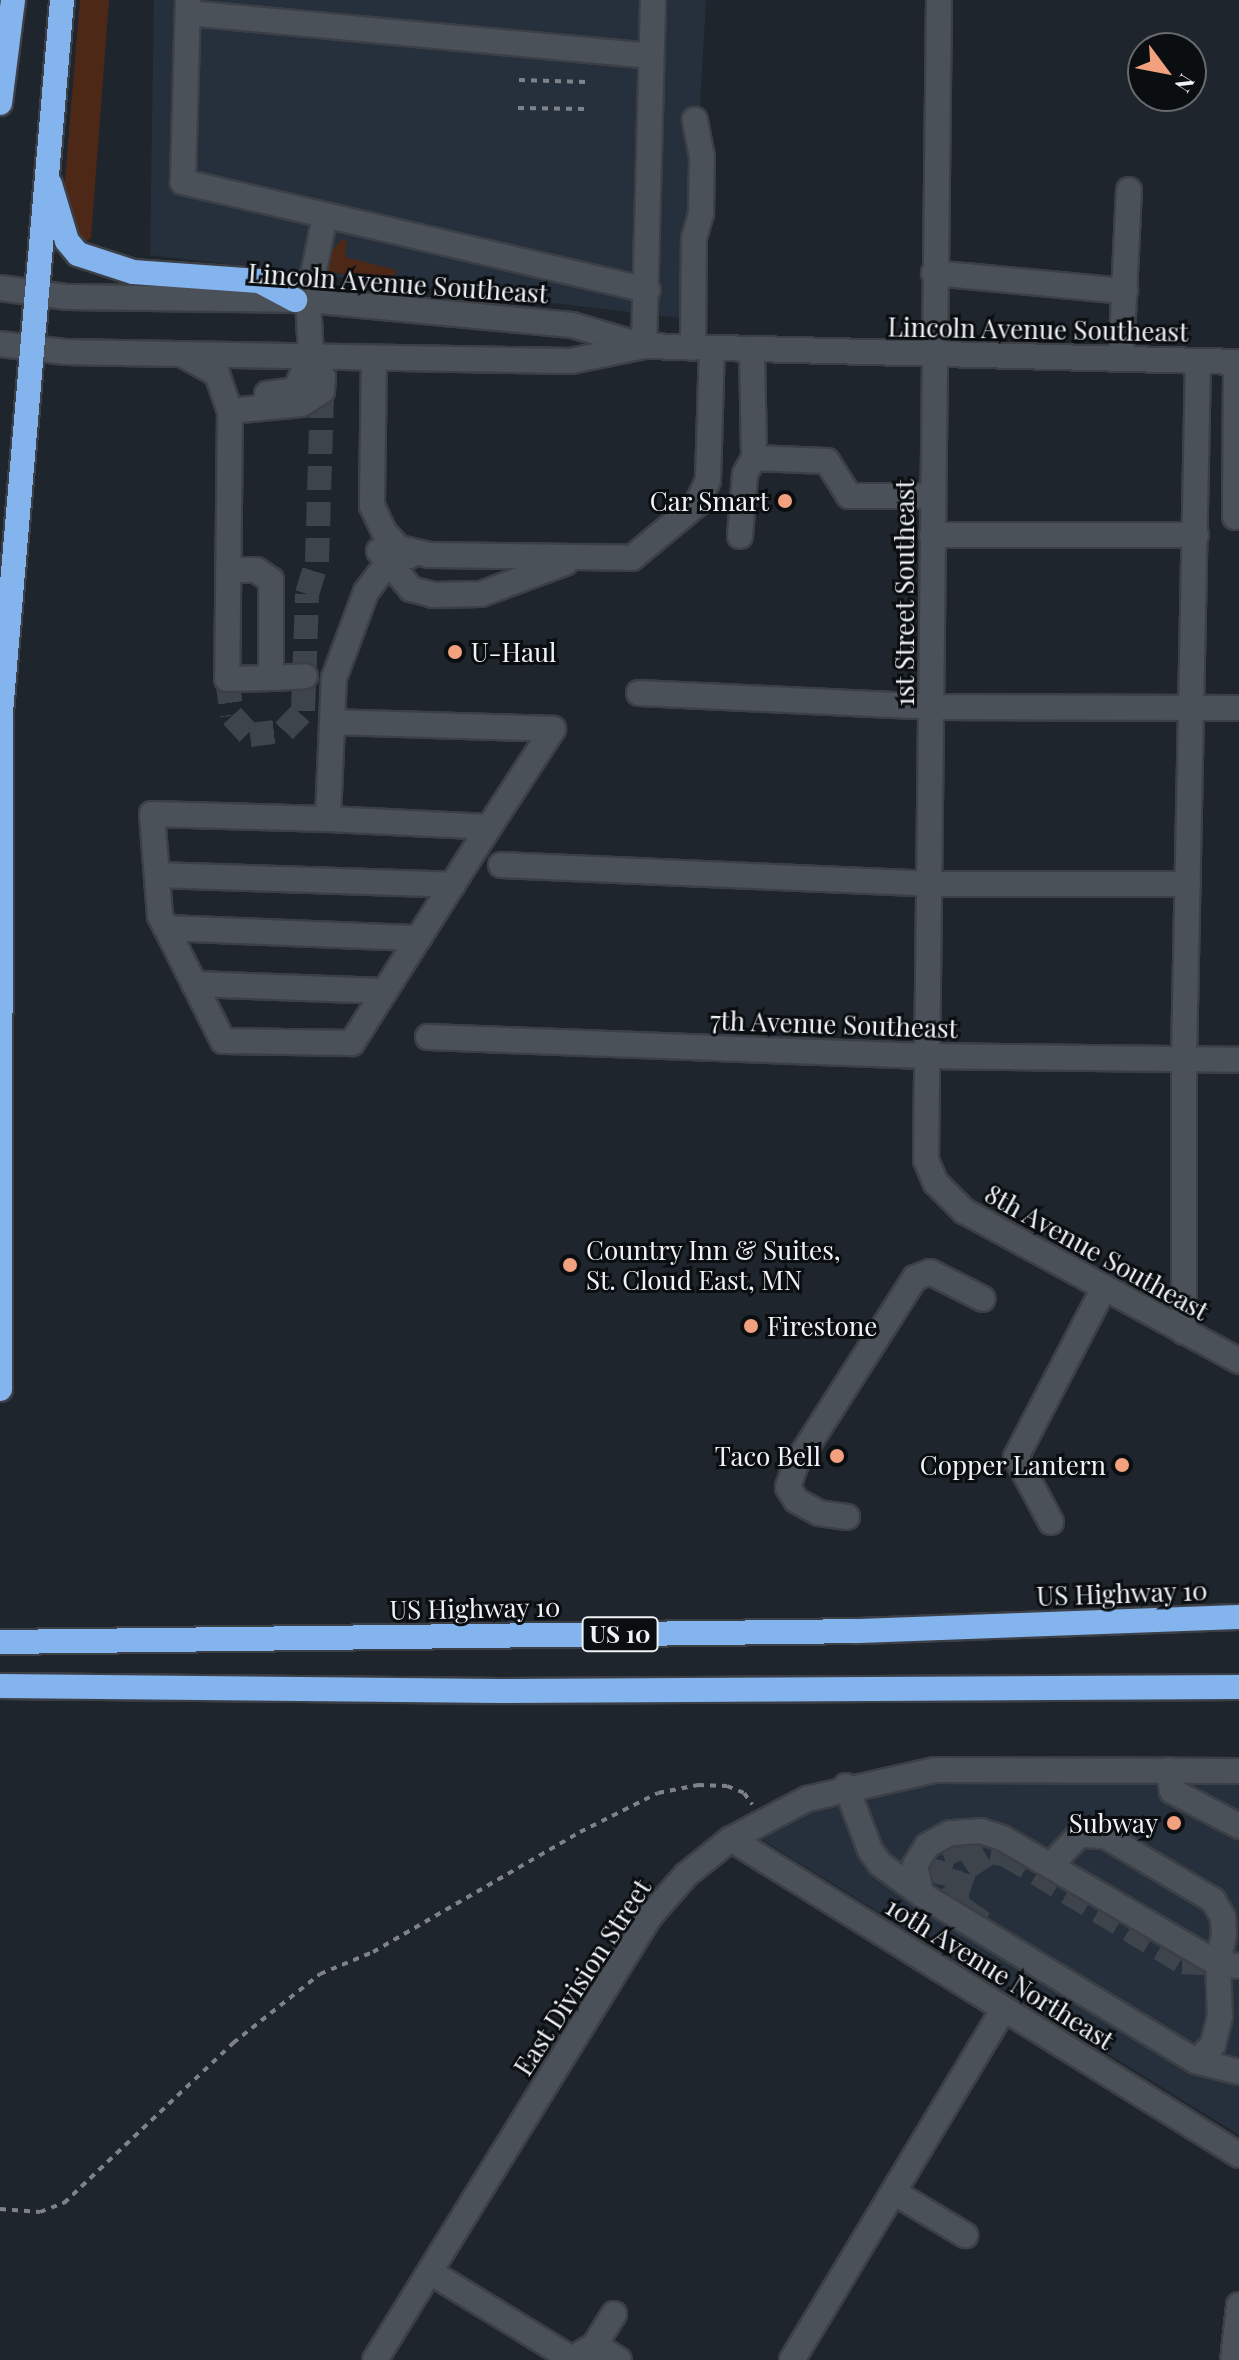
<!DOCTYPE html>
<html>
<head>
<meta charset="utf-8">
<style>
  body { margin:0 }
  #map { position:relative; width:1239px; height:2360px; overflow:hidden; background:#1f252c; font-family:"Playfair Display",serif }
  div>[style] { position:absolute }
  .built>* { inset:0; background:#26303c }
  .green>* { inset:0; background:#4e2817 }
  .minor-tunnel>* { height:24px; margin-top:-12px; transform-origin:0; background:repeating-linear-gradient(90deg,#3e444b 0 24px,transparent 0 36px) }
  .path>* { height:4px; margin-top:-2px; transform-origin:0; background:repeating-linear-gradient(90deg,#7e8389 0 6px,transparent 0 12px) }
  .roads { filter:drop-shadow(2px 0 #3c4046) drop-shadow(-2px 0 #3c4046) drop-shadow(0 2px #3c4046) drop-shadow(0 -2px #3c4046) }
  .minor>* { height:24px; margin:-12px; padding:0 12px; transform-origin:12px; border-radius:12px; background:#4b5159 }
  .highway>* { height:24px; margin:-12px; padding:0 12px; transform-origin:12px; border-radius:12px; background:#84b4ee }
  .dots>* { width:22px; height:22px; translate:-50% -50%; box-sizing:border-box; border:4px solid #0b0e11; border-radius:50% }
  span { translate:-50% -50%; white-space:nowrap; text-align:center; line-height:1.15; -webkit-text-stroke:6px #0b0e11; paint-order:stroke }
  .shield-label span { padding:2px 6px; background:#0b0e11; border:2px solid; border-radius:6px; -webkit-text-stroke-width:0 }
  .shield-label { font-size:24px; color:#eff3f8; font-weight:700 }
  .street-label { font-size:26px; color:#eff3f8 }
  .poi-label { font-size:26px; color:#eff3f8 }
  .right { translate:-100% -50%; text-align:right }
  .left { translate:0 -50%; text-align:left }
  .north { position:absolute; left:1127px; top:32px; width:80px; height:80px; box-sizing:border-box; background:#0b0e11; border:2px solid #666a6d; border-radius:50%; rotate:122deg; font-size:22px; font-weight:700; line-height:32px; text-align:center; color:#eff3f8 }
  .north::after { content:''; display:block; margin:auto; width:28px; height:36px; background:#f2a17e; clip-path:polygon(50% 0,100% 100%,50% 72%,0 100%) }
</style>
</head>
<body>
<div id="map">
  <div class="built">
    <div style="clip-path:polygon(154px 0,706px 0,688px 319px,150px 255px)"></div>
    <div style="clip-path:polygon(924px 1780px,1239px 1783px,1239px 2135px,759px 1838px,796px 1816px,879px 1788px)"></div>
  </div>
  <div class="green">
    <div style="clip-path:polygon(80px 0,109px 0,91px 238px,85px 242px,69px 217px,64px 192px)"></div>
    <div style="clip-path:polygon(342px 239px,347px 241px,345px 257px,396px 270px,393px 280px,327px 272px,332px 250px)"></div>
  </div>
  <div class="minor-tunnel">
    <div style="left:227px;top:679px;width:37px;rotate:82deg"></div>
    <div style="left:232px;top:716px;width:26px;rotate:47deg"></div>
    <div style="left:250px;top:735px;width:34px;rotate:-7deg"></div>
    <div style="left:284px;top:731px;width:28px;rotate:-46deg"></div>
    <div style="left:303px;top:711px;width:117px;rotate:-88deg"></div>
    <div style="left:307px;top:594px;width:34px;rotate:-73deg"></div>
    <div style="left:317px;top:562px;width:171px;rotate:-88.3deg"></div>
    <div style="left:959px;top:1906px;width:31px;rotate:-135deg"></div>
    <div style="left:937px;top:1884px;width:30px;rotate:-78deg"></div>
    <div style="left:943px;top:1855px;width:17px;rotate:-21deg"></div>
    <div style="left:959px;top:1849px;width:32px;rotate:5deg"></div>
    <div style="left:983px;top:1923px;width:29px;rotate:-145deg"></div>
    <div style="left:959px;top:1906px;width:11px;rotate:-105deg"></div>
    <div style="left:956px;top:1895px;width:29px;rotate:-70deg"></div>
    <div style="left:966px;top:1868px;width:30px;rotate:-33deg"></div>
    <div style="left:991px;top:1852px;width:15px;rotate:11deg"></div>
    <div style="left:1006px;top:1855px;width:206px;rotate:31.3deg"></div>
    <div style="left:1182px;top:1962px;width:36px;rotate:3deg"></div>
  </div>
  <div class="path">
    <div style="left:519px;top:80px;width:67px;rotate:1.7deg"></div>
    <div style="left:518px;top:108px;width:68px;rotate:0.8deg"></div>
    <div style="left:0;top:2209px;width:40px;rotate:4.3deg"></div>
    <div style="left:40px;top:2212px;width:26px;rotate:-21deg"></div>
    <div style="left:64px;top:2203px;width:233px;rotate:-43.4deg"></div>
    <div style="left:233px;top:2043px;width:111px;rotate:-38.4deg"></div>
    <div style="left:320px;top:1974px;width:57px;rotate:-22.5deg"></div>
    <div style="left:373px;top:1952px;width:239px;rotate:-30.1deg"></div>
    <div style="left:580px;top:1832px;width:87px;rotate:-26.6deg"></div>
    <div style="left:658px;top:1793px;width:41px;rotate:-11.3deg"></div>
    <div style="left:698px;top:1785px;width:29px;rotate:2deg"></div>
    <div style="left:727px;top:1786px;width:18px;rotate:22deg"></div>
    <div style="left:744px;top:1793px;width:14px;rotate:54deg"></div>
  </div>
  <div class="roads">
    <div class="minor">
      <div style="left:188px;top:0;width:182px;rotate:91.6deg"></div>
      <div style="left:183px;top:182px;width:477px;rotate:13.1deg"></div>
      <div style="left:939px;top:0;width:1160px;rotate:90.64deg"></div>
      <div style="left:926px;top:1160px;width:25px;rotate:67deg"></div>
      <div style="left:936px;top:1183px;width:40px;rotate:45deg"></div>
      <div style="left:964px;top:1211px;width:313px;rotate:28.6deg"></div>
      <div style="left:188px;top:13px;width:462px;rotate:5.3deg"></div>
      <div style="left:934px;top:273px;width:192px;rotate:5.4deg"></div>
      <div style="left:0;top:288px;width:68px;rotate:7.7deg"></div>
      <div style="left:67px;top:297px;width:241px;rotate:0.7deg"></div>
      <div style="left:308px;top:300px;width:265px;rotate:5.4deg"></div>
      <div style="left:572px;top:325px;width:75px;rotate:16.3deg"></div>
      <div style="left:644px;top:346px;width:595px;rotate:1.54deg"></div>
      <div style="left:0;top:344px;width:65px;rotate:7deg"></div>
      <div style="left:65px;top:352px;width:506px;rotate:1.02deg"></div>
      <div style="left:571px;top:361px;width:70px;rotate:-11.5deg"></div>
      <div style="left:644px;top:346px;width:346px;rotate:-88.5deg"></div>
      <div style="left:693px;top:348px;width:110px;rotate:-89.5deg"></div>
      <div style="left:694px;top:238px;width:26px;rotate:-74deg"></div>
      <div style="left:701px;top:213px;width:56px;rotate:-89deg"></div>
      <div style="left:702px;top:157px;width:38px;rotate:-101deg"></div>
      <div style="left:752px;top:350px;width:108px;rotate:88.9deg"></div>
      <div style="left:754px;top:458px;width:73px;rotate:2.4deg"></div>
      <div style="left:827px;top:461px;width:41px;rotate:57.8deg"></div>
      <div style="left:849px;top:496px;width:83px"></div>
      <div style="left:185px;top:356px;width:37px;rotate:29deg"></div>
      <div style="left:217px;top:374px;width:39px;rotate:71deg"></div>
      <div style="left:230px;top:411px;width:268px;rotate:90.6deg"></div>
      <div style="left:227px;top:679px;width:44px;rotate:-1.3deg"></div>
      <div style="left:271px;top:678px;width:98px;rotate:-90deg"></div>
      <div style="left:271px;top:580px;width:18px;rotate:-146deg"></div>
      <div style="left:256px;top:570px;width:28px;rotate:180deg"></div>
      <div style="left:374px;top:358px;width:148px;rotate:90.8deg"></div>
      <div style="left:372px;top:506px;width:29px;rotate:65deg"></div>
      <div style="left:384px;top:532px;width:22px;rotate:47deg"></div>
      <div style="left:399px;top:548px;width:31px;rotate:13deg"></div>
      <div style="left:429px;top:555px;width:203px;rotate:0.8deg"></div>
      <div style="left:632px;top:558px;width:85px;rotate:-39.7deg"></div>
      <div style="left:697px;top:504px;width:26px;rotate:-65deg"></div>
      <div style="left:708px;top:480px;width:131px;rotate:-88.3deg"></div>
      <div style="left:1121px;top:359px;width:169px;rotate:-87.3deg"></div>
      <div style="left:267px;top:394px;width:28px;rotate:-8deg"></div>
      <div style="left:295px;top:390px;width:38px;rotate:-65deg"></div>
      <div style="left:230px;top:411px;width:72px;rotate:-5.6deg"></div>
      <div style="left:302px;top:404px;width:24px;rotate:-33deg"></div>
      <div style="left:322px;top:391px;width:14px;rotate:-86deg"></div>
      <div style="left:323px;top:377px;width:24px;rotate:-120deg"></div>
      <div style="left:311px;top:356px;width:56px;rotate:-93.1deg"></div>
      <div style="left:308px;top:300px;width:86px;rotate:-78.6deg"></div>
      <div style="left:1235px;top:517px;width:155px;rotate:-89.6deg"></div>
      <div style="left:932px;top:535px;width:264px"></div>
      <div style="left:740px;top:536px;width:62px;rotate:-85.4deg"></div>
      <div style="left:745px;top:474px;width:18px;rotate:-61deg"></div>
      <div style="left:379px;top:551px;width:50px;rotate:49.9deg"></div>
      <div style="left:411px;top:589px;width:23px;rotate:15deg"></div>
      <div style="left:433px;top:595px;width:48px;rotate:-1.2deg"></div>
      <div style="left:481px;top:594px;width:90px;rotate:-20.3deg"></div>
      <div style="left:271px;top:678px;width:34px;rotate:-3deg"></div>
      <div style="left:639px;top:693px;width:292px;rotate:2.7deg"></div>
      <div style="left:931px;top:707px;width:308px;rotate:0.2deg"></div>
      <div style="left:332px;top:722px;width:221px;rotate:1.8deg"></div>
      <div style="left:553px;top:729px;width:117px;rotate:123.1deg"></div>
      <div style="left:152px;top:814px;width:176px;rotate:1.6deg"></div>
      <div style="left:328px;top:819px;width:161px;rotate:2.8deg"></div>
      <div style="left:489px;top:827px;width:256px;rotate:122.4deg"></div>
      <div style="left:352px;top:1043px;width:129px;rotate:-179.1deg"></div>
      <div style="left:223px;top:1041px;width:140px;rotate:-116.7deg"></div>
      <div style="left:160px;top:916px;width:102px;rotate:-94.5deg"></div>
      <div style="left:328px;top:819px;width:141px;rotate:-87.6deg"></div>
      <div style="left:334px;top:678px;width:92px;rotate:-69.6deg"></div>
      <div style="left:366px;top:592px;width:55px;rotate:-53.1deg"></div>
      <div style="left:399px;top:548px;width:13px;rotate:39deg"></div>
      <div style="left:501px;top:865px;width:427px;rotate:2.5deg"></div>
      <div style="left:928px;top:884px;width:260px"></div>
      <div style="left:157px;top:875px;width:296px;rotate:1.9deg"></div>
      <div style="left:166px;top:928px;width:253px;rotate:2.3deg"></div>
      <div style="left:194px;top:984px;width:191px;rotate:2.1deg"></div>
      <div style="left:428px;top:1037px;width:497px;rotate:2.2deg"></div>
      <div style="left:925px;top:1056px;width:314px;rotate:0.7deg"></div>
      <div style="left:1184px;top:1332px;width:273px;rotate:-90deg"></div>
      <div style="left:1184px;top:1059px;width:698px;rotate:-88.85deg"></div>
      <div style="left:847px;top:1517px;width:28px;rotate:-172deg"></div>
      <div style="left:819px;top:1513px;width:26px;rotate:-151deg"></div>
      <div style="left:796px;top:1500px;width:15px;rotate:-122deg"></div>
      <div style="left:788px;top:1487px;width:24px;rotate:-71deg"></div>
      <div style="left:796px;top:1464px;width:221px;rotate:-57.4deg"></div>
      <div style="left:915px;top:1278px;width:16px;rotate:-22deg"></div>
      <div style="left:930px;top:1272px;width:59px;rotate:27deg"></div>
      <div style="left:1051px;top:1522px;width:74px;rotate:-118.3deg"></div>
      <div style="left:1016px;top:1457px;width:191px;rotate:-62.5deg"></div>
      <div style="left:1169px;top:1770px;width:21px;rotate:82deg"></div>
      <div style="left:1172px;top:1791px;width:76px;rotate:27.6deg"></div>
      <div style="left:846px;top:1786px;width:68px;rotate:69.4deg"></div>
      <div style="left:870px;top:1850px;width:17px;rotate:54deg"></div>
      <div style="left:880px;top:1864px;width:51px;rotate:36.2deg"></div>
      <div style="left:731px;top:1839px;width:598px;rotate:31.88deg"></div>
      <div style="left:1050px;top:1866px;width:42px;rotate:-46.9deg"></div>
      <div style="left:1079px;top:1835px;width:26px;rotate:2deg"></div>
      <div style="left:1105px;top:1836px;width:126px;rotate:30.7deg"></div>
      <div style="left:1213px;top:1900px;width:20px;rotate:60deg"></div>
      <div style="left:1223px;top:1917px;width:17px;rotate:87deg"></div>
      <div style="left:1224px;top:1934px;width:31px;rotate:101deg"></div>
      <div style="left:1218px;top:1964px;width:52px;rotate:87.8deg"></div>
      <div style="left:1220px;top:2016px;width:30px;rotate:104deg"></div>
      <div style="left:1213px;top:2045px;width:23px;rotate:137deg"></div>
      <div style="left:1239px;top:1966px;width:21px;rotate:-175deg"></div>
      <div style="left:1218px;top:1964px;width:250px;rotate:-149.7deg"></div>
      <div style="left:1002px;top:1838px;width:22px;rotate:-162deg"></div>
      <div style="left:981px;top:1831px;width:31px;rotate:176deg"></div>
      <div style="left:950px;top:1833px;width:26px;rotate:151deg"></div>
      <div style="left:927px;top:1846px;width:22px;rotate:122deg"></div>
      <div style="left:915px;top:1865px;width:30px;rotate:78deg"></div>
      <div style="left:921px;top:1894px;width:322px;rotate:31.3deg"></div>
      <div style="left:1196px;top:2061px;width:44px;rotate:14.3deg"></div>
      <div style="left:895px;top:2193px;width:82px;rotate:31deg"></div>
      <div style="left:430px;top:2272px;width:167px;rotate:31.5deg"></div>
      <div style="left:572px;top:2359px;width:27px;rotate:-31deg"></div>
      <div style="left:614px;top:2314px;width:36px;rotate:122deg"></div>
      <div style="left:595px;top:2345px;width:28px;rotate:32deg"></div>
      <div style="left:375px;top:2360px;width:522px;rotate:-58.23deg"></div>
      <div style="left:650px;top:1916px;width:55px;rotate:-48.7deg"></div>
      <div style="left:686px;top:1875px;width:58px;rotate:-38.7deg"></div>
      <div style="left:731px;top:1839px;width:86px;rotate:-27.8deg"></div>
      <div style="left:807px;top:1799px;width:131px;rotate:-12.8deg"></div>
      <div style="left:935px;top:1770px;width:304px;rotate:0.2deg"></div>
      <div style="left:792px;top:2360px;width:410px;rotate:-58.9deg"></div>
      <div style="left:1233px;top:2360px;width:55px;rotate:-83.8deg"></div>
    </div>
    <div class="highway">
      <div style="left:0;top:103px;width:104px;rotate:-82.8deg"></div>
      <div style="left:50px;top:184px;width:59px;rotate:73.4deg"></div>
      <div style="left:67px;top:241px;width:17px;rotate:50deg"></div>
      <div style="left:78px;top:254px;width:58px;rotate:18.1deg"></div>
      <div style="left:133px;top:272px;width:126px;rotate:4.1deg"></div>
      <div style="left:259px;top:281px;width:41px;rotate:27.8deg"></div>
      <div style="left:0;top:1389px;width:677px;rotate:-89.92deg"></div>
      <div style="left:1px;top:712px;width:715px;rotate:-85.1deg"></div>
      <div style="left:0;top:1642px;width:858px;rotate:-0.73deg"></div>
      <div style="left:858px;top:1631px;width:381px;rotate:-2.1deg"></div>
      <div style="left:0;top:1686px;width:505px;rotate:0.57deg"></div>
      <div style="left:505px;top:1691px;width:734px;rotate:-0.31deg"></div>
    </div>
  </div>
  <div class="dots">
    <div style="left:785px;top:501px;background:#f2a17e"></div>
    <div style="left:455px;top:652px;background:#f2a17e"></div>
    <div style="left:570px;top:1265px;background:#f2a17e"></div>
    <div style="left:751px;top:1326px;background:#f2a17e"></div>
    <div style="left:837px;top:1456px;background:#f2a17e"></div>
    <div style="left:1122px;top:1465px;background:#f2a17e"></div>
    <div style="left:1174px;top:1823px;background:#f2a17e"></div>
  </div>
  <div class="shield-label">
    <span style="left:620px;top:1634px">US 10</span>
  </div>
  <div class="street-label">
    <span style="left:398px;top:283px;rotate:4deg">Lincoln Avenue Southeast</span>
    <span style="left:1038px;top:329px;rotate:1deg">Lincoln Avenue Southeast</span>
    <span style="left:904px;top:593px;rotate:-90deg">1st Street Southeast</span>
    <span style="left:834px;top:1024px;rotate:2deg">7th Avenue Southeast</span>
    <span style="left:1097px;top:1252px;rotate:29deg">8th Avenue Southeast</span>
    <span style="left:1122px;top:1593px;rotate:-2deg">US Highway 10</span>
    <span style="left:475px;top:1608px;rotate:-1deg">US Highway 10</span>
    <span style="left:1000px;top:1973px;rotate:32deg">10th Avenue Northeast</span>
    <span style="left:582px;top:1977px;rotate:-57deg">East Division Street</span>
  </div>
  <div class="poi-label">
    <span class="right" style="left:769px;top:501px">Car Smart</span>
    <span class="left" style="left:471px;top:652px">U-Haul</span>
    <span class="left" style="left:586px;top:1265px">Country Inn &amp; Suites,<br>St. Cloud East, MN</span>
    <span class="left" style="left:767px;top:1326px">Firestone</span>
    <span class="right" style="left:821px;top:1456px">Taco Bell</span>
    <span class="right" style="left:1106px;top:1465px">Copper Lantern</span>
    <span class="right" style="left:1158px;top:1823px">Subway</span>
  </div>
  <div class="north">N</div>
</div>
</body>
</html>
